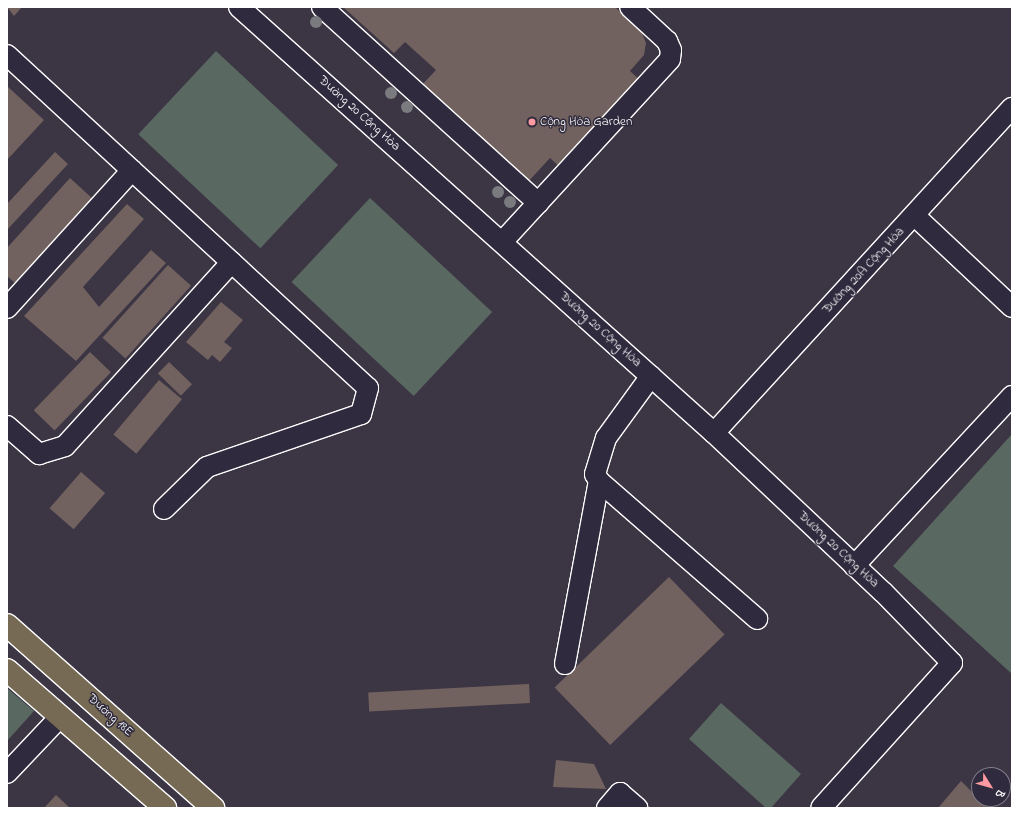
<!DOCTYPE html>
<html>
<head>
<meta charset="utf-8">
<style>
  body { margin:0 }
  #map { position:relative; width:1019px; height:815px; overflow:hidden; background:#3c3544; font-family:"Indie Flower",sans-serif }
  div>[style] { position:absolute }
  .green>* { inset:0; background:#596860; transform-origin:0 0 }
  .building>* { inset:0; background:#72625f; transform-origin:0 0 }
  .roads { filter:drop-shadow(1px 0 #fff) drop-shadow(-1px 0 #fff) drop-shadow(0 1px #fff) drop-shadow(0 -1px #fff) }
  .minor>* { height:20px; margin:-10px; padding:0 10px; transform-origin:10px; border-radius:10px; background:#2f2a3d }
  .major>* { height:22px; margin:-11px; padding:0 11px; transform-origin:11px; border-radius:11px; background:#766a54 }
  .trees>* { width:12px; height:12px; margin:-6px; border-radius:50%; background:#7a7b7f }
  .dots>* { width:11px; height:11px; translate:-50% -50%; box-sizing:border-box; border:2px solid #2f2a3d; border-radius:50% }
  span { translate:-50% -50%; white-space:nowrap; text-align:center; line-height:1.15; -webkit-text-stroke:3px #2f2a3d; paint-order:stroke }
  .street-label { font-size:13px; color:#fff }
  .poi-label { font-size:13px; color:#fff }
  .left { translate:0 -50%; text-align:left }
  .frame { position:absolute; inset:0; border:8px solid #fff; pointer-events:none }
  .north { position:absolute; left:971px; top:767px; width:40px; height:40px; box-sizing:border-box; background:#2f2a3d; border:1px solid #827f8b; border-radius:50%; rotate:127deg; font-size:11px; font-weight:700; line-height:16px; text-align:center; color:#fff }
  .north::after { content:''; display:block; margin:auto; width:14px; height:18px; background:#ff9aa2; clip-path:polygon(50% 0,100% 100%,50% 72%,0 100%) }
</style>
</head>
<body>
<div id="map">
  <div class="green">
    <div style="left:216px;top:51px;width:167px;height:114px;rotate:43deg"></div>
    <div style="left:370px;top:198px;width:167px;height:115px;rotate:43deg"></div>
    <div style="clip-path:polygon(1012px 434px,1012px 674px,893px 566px)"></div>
    <div style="clip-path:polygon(7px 688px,34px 711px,7px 741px)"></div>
    <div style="clip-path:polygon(721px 703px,801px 774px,771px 808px,766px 808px,689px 739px)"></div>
  </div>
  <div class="building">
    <div style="clip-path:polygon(7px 7px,22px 7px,14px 16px)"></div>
    <div style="clip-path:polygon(343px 7px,615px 7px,641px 31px,646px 43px,644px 55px,630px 71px,642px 82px,562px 169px,550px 158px,527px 183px,421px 86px,436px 70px,405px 42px,394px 53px)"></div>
    <div style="clip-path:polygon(7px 86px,44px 120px,7px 160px)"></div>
    <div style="clip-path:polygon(55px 152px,68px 164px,7px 230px,7px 204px)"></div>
    <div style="clip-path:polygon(70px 178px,94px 200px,17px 285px,7px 276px,7px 248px)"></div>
    <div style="clip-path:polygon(127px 204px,144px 219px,83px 287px,99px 307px,151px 250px,166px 263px,76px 361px,24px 316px)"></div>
    <div style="left:168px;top:265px;width:31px;height:98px;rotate:42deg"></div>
    <div style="clip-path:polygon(221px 302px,243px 320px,224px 342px,232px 348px,220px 362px,212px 355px,208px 360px,186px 342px)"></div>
    <div style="left:90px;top:352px;width:29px;height:81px;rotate:44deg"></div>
    <div style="left:169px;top:362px;width:32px;height:16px;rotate:44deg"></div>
    <div style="left:159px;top:380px;width:30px;height:71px;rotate:40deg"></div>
    <div style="left:81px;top:472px;width:32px;height:48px;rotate:41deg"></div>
    <div style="left:669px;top:577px;width:80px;height:159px;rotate:46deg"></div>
    <div style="left:529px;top:684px;width:19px;height:161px;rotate:87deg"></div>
    <div style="clip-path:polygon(556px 760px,594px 764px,606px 789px,553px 787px)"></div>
    <div style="clip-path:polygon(961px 781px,979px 799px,991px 808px,938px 808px)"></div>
    <div style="clip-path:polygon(56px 795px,70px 808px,44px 808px)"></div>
  </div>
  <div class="roads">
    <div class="minor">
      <div style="left:239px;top:7px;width:638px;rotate:41.89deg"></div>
      <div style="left:714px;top:433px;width:232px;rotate:43.3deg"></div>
      <div style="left:883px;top:592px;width:99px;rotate:45.8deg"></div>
      <div style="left:952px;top:663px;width:195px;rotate:132.1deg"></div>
      <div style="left:322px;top:7px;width:292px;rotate:42.2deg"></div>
      <div style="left:7px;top:55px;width:491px;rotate:42.7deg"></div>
      <div style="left:368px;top:388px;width:27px;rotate:105deg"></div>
      <div style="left:361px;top:414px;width:163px;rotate:161deg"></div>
      <div style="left:207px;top:467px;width:60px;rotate:135.7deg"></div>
      <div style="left:915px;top:216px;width:133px;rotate:43.2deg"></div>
      <div style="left:502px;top:242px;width:248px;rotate:-47.4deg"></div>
      <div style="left:670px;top:59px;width:9px;rotate:-84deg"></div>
      <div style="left:671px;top:50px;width:10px;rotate:-114deg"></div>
      <div style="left:667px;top:41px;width:50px;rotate:-137.4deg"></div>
      <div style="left:7px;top:308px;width:186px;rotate:-47.8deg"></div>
      <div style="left:651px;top:376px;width:77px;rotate:126deg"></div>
      <div style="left:606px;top:438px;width:38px;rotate:107deg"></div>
      <div style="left:595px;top:474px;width:8px;rotate:60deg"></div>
      <div style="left:599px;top:481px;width:210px;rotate:41.1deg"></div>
      <div style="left:7px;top:426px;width:43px;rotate:41.2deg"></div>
      <div style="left:39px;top:454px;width:27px;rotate:-17deg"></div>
      <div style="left:65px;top:446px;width:248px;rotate:-47.8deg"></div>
      <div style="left:714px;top:433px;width:441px;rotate:-47.5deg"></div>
      <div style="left:854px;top:566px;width:232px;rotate:-47.1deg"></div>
      <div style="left:565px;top:664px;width:186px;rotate:-79.5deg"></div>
      <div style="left:7px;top:773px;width:77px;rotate:-46.6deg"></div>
      <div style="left:607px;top:808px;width:20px;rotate:-49deg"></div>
      <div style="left:620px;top:793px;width:23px;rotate:41deg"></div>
    </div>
    <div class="major">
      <div style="left:7px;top:625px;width:276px;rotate:41.6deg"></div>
      <div style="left:7px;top:670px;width:210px;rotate:41.1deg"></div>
    </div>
  </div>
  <div class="trees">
    <div style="left:316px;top:22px"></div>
    <div style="left:391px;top:93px"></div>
    <div style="left:407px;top:107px"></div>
    <div style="left:498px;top:192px"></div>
    <div style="left:510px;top:202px"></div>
  </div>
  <div class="dots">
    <div style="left:532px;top:122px;background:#ff9aa2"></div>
  </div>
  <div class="street-label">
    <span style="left:359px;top:114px;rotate:42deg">Đường 20 Cộng Hòa</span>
    <span style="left:864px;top:271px;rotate:-47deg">Đường 20A Cộng Hòa</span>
    <span style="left:600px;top:330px;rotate:42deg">Đường 20 Cộng Hòa</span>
    <span style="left:838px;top:550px;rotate:43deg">Đường 20 Cộng Hòa</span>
    <span style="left:110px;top:716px;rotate:42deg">Đường 18E</span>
  </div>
  <div class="poi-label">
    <span class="left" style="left:540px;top:122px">Cộng Hòa Garden</span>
  </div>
  <div class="frame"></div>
  <div class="north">B</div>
</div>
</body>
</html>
